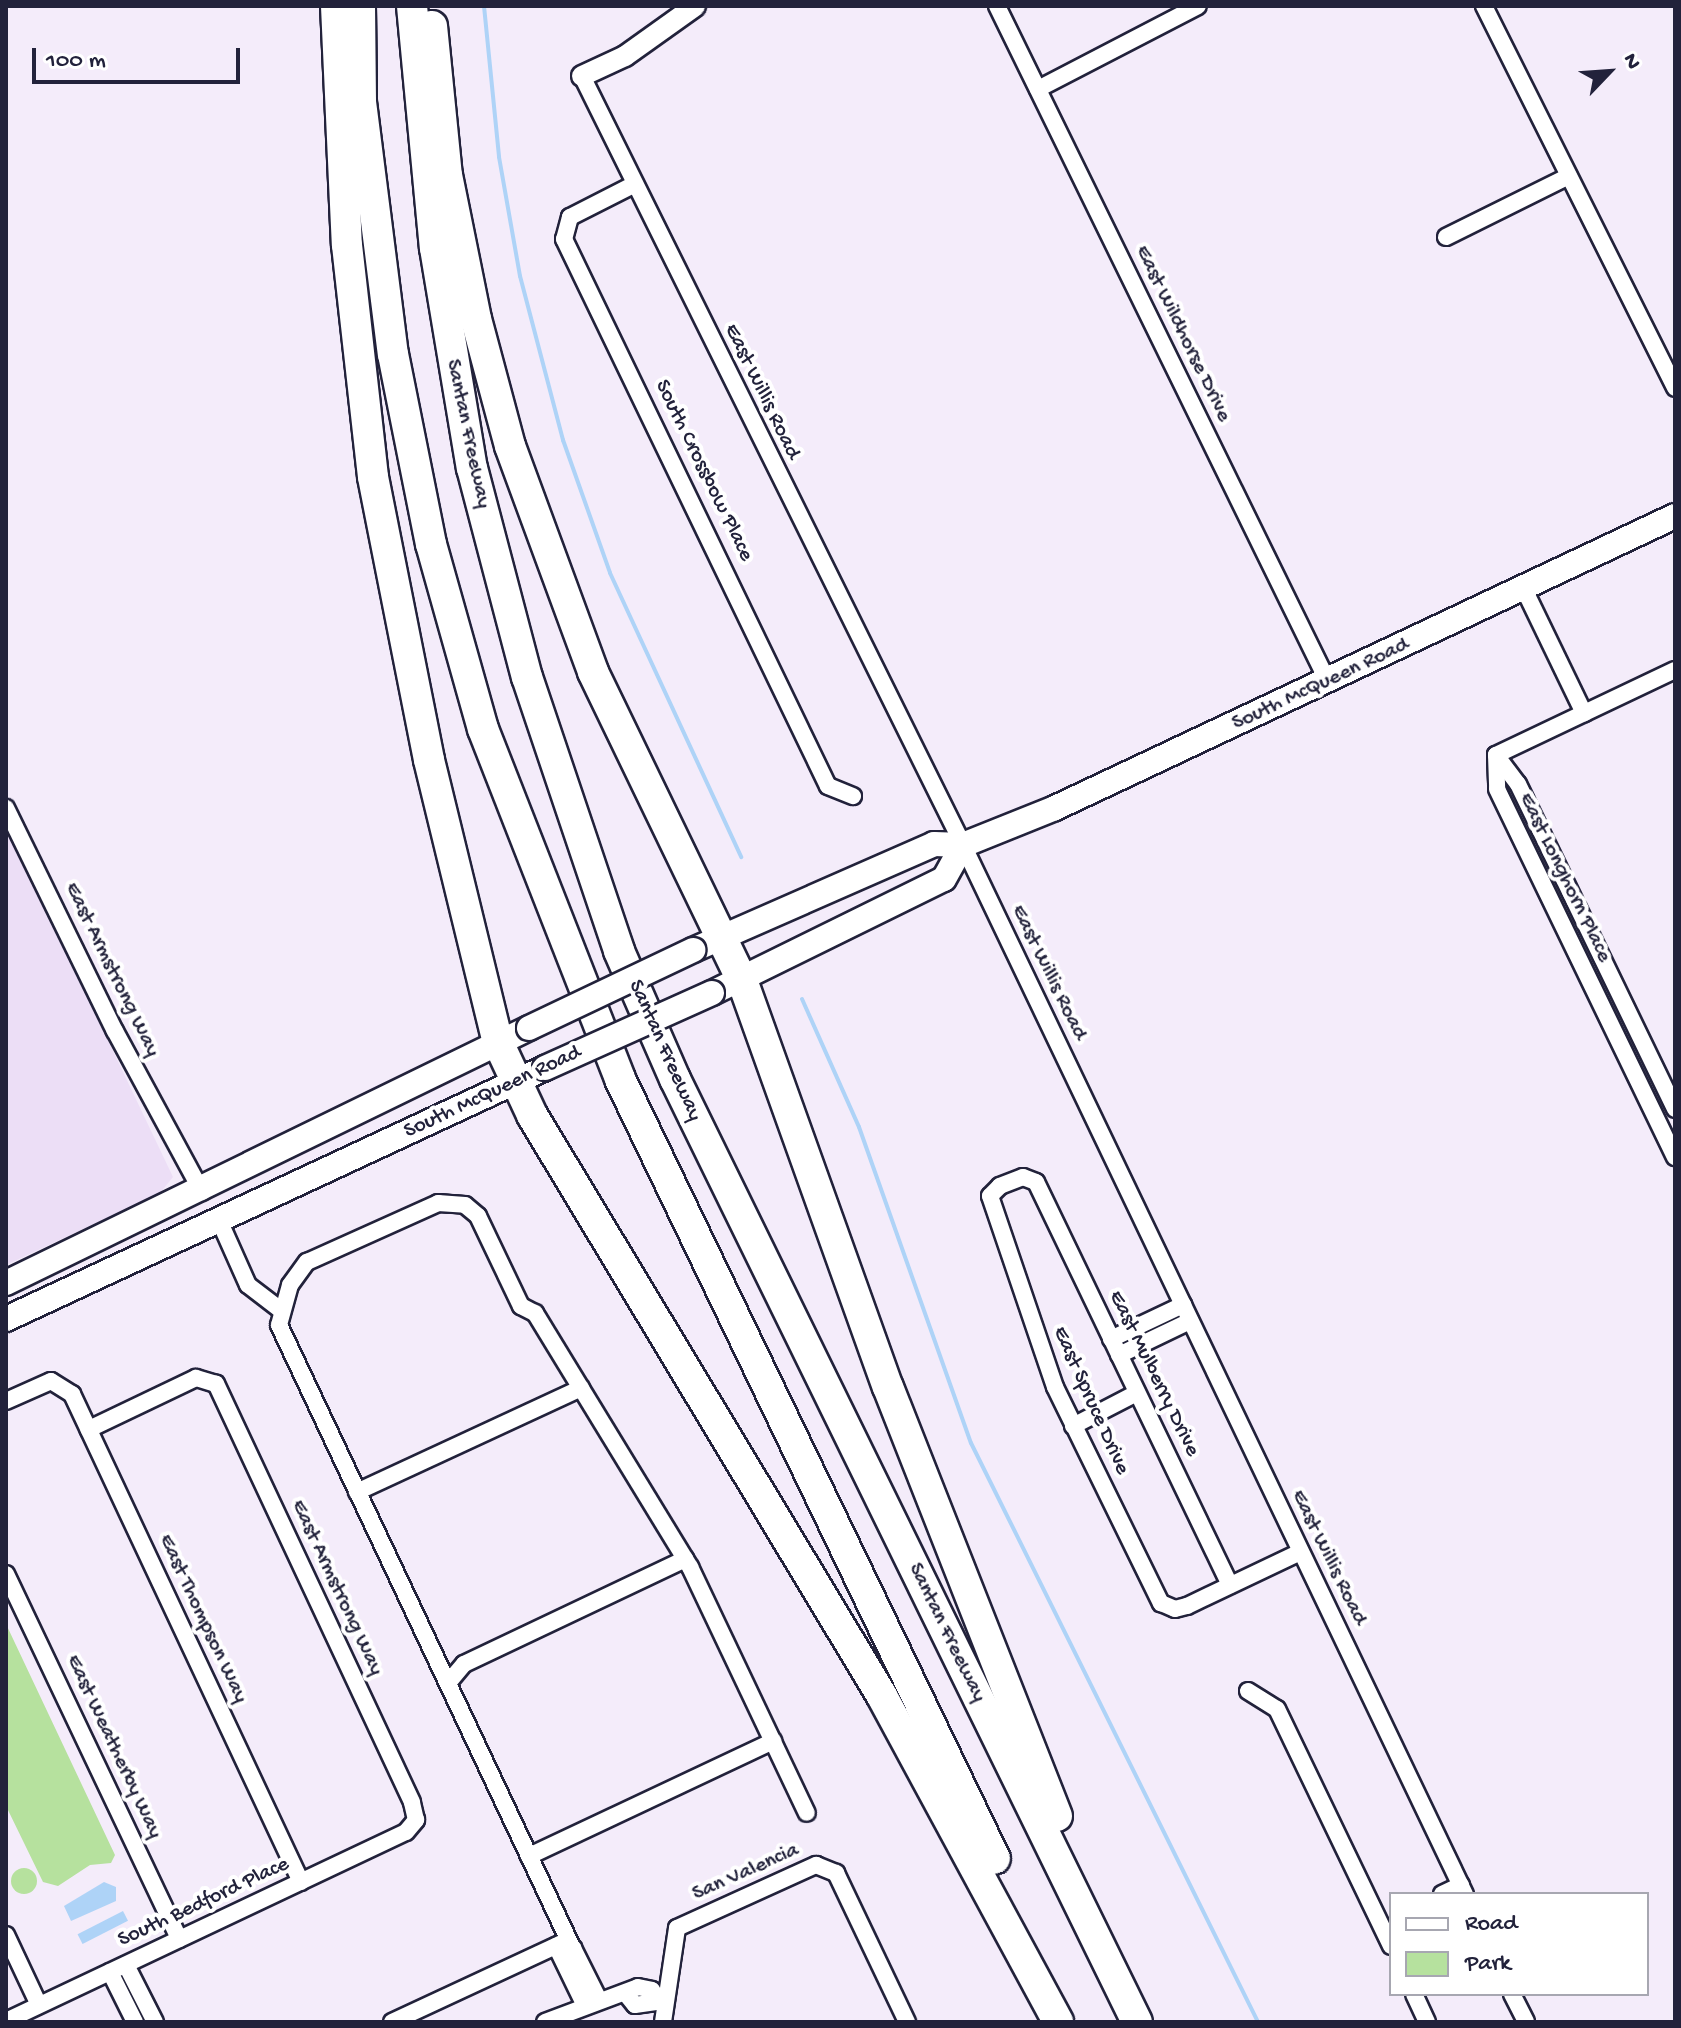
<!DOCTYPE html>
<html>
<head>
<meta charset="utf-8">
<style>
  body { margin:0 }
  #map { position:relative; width:1681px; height:2028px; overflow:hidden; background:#f4ecfa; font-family:"Gochi Hand",sans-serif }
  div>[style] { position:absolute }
  .built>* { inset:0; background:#ecdef6 }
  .green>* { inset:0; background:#b6e19e }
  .round { border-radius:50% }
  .water>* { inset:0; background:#aed3f7; transform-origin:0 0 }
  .stream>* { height:4px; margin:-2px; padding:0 2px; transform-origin:2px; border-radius:2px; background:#aed3f7 }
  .roads { filter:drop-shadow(2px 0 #22223b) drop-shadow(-2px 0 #22223b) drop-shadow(0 2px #22223b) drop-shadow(0 -2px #22223b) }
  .minor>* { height:16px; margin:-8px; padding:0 8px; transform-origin:8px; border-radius:8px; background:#fff }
  .tertiary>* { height:20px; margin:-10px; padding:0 10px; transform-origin:10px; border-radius:10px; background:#fff }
  .secondary>* { height:24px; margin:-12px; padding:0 12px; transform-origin:12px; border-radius:12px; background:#fff }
  .motorway>* { height:30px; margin:-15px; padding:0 15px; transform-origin:15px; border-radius:15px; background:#fff }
  .bridges { filter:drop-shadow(2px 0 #22223b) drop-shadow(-2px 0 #22223b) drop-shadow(0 2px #22223b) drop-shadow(0 -2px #22223b) }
  .secondary-bridge>* { height:24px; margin:-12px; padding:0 12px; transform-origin:12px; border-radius:12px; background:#fff }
  span { translate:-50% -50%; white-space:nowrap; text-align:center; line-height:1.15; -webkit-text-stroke:8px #fff; paint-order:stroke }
  .street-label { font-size:22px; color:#22223b }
  .frame { position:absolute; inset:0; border:8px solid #22223b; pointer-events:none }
  .legend { position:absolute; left:1389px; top:1892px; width:260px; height:104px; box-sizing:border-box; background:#fff; border:2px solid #a7a7b1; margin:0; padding:10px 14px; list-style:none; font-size:24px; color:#22223b }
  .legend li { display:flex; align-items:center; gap:16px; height:40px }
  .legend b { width:40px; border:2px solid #a7a7b1 }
  .north { position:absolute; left:1569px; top:32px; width:80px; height:80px; -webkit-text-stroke:6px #fff; paint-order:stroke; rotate:65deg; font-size:22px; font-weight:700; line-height:32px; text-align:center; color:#22223b }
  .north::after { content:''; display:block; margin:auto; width:28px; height:36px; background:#22223b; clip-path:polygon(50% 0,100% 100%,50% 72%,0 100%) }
  .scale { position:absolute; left:32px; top:48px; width:208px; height:36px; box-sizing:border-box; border:4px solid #22223b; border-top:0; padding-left:10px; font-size:24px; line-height:28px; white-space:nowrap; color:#22223b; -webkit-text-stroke:6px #fff; paint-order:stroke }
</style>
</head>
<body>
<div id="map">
  <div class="built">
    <div style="clip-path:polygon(6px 826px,173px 1177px,160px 1193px,6px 1265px)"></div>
  </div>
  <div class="green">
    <div style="clip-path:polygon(6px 1624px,115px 1855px,111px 1863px,90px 1865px,58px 1886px,43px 1882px,6px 1806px)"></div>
    <div class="round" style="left:11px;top:1868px;width:26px;height:26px"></div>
  </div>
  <div class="water">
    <div style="clip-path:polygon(104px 1882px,116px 1887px,116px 1901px,71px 1921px,64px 1906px)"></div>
    <div style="left:123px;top:1911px;width:11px;height:51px;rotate:63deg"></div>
  </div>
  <div class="stream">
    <div style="left:484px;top:6px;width:152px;rotate:84.3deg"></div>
    <div style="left:499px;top:157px;width:121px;rotate:80deg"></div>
    <div style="left:520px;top:276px;width:170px;rotate:75.3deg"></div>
    <div style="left:563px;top:440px;width:141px;rotate:70.5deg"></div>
    <div style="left:610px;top:573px;width:313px;rotate:65.2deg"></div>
    <div style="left:802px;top:999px;width:140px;rotate:66deg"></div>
    <div style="left:859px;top:1127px;width:335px;rotate:70.5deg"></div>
    <div style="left:971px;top:1443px;width:646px;rotate:63.63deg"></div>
  </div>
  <div class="roads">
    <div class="minor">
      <div style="left:997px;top:6px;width:753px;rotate:63.91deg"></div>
      <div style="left:1484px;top:6px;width:427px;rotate:63.4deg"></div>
      <div style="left:582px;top:76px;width:858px;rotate:63.64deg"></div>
      <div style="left:963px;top:845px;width:1163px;rotate:64.43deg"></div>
      <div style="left:1038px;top:89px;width:180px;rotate:-27.4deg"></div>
      <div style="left:635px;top:184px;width:73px;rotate:153.1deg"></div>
      <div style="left:570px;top:217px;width:23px;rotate:105deg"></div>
      <div style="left:564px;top:239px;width:607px;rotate:64.24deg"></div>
      <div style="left:828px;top:786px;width:27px;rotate:22deg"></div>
      <div style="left:1446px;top:237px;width:137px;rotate:-26.4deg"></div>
      <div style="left:1524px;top:589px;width:138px;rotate:64.2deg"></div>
      <div style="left:1496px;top:755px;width:34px;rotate:88deg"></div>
      <div style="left:1497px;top:789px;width:409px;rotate:64.2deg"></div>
      <div style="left:1496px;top:755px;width:36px;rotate:53deg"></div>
      <div style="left:1518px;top:784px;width:361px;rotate:64.2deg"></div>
      <div style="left:1496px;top:755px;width:198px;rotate:-25.4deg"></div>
      <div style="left:6px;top:808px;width:248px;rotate:64deg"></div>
      <div style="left:115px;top:1031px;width:183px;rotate:61.6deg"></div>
      <div style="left:219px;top:1220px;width:71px;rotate:66deg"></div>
      <div style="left:248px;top:1285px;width:43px;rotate:37.4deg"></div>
      <div style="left:1111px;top:1339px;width:80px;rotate:-25.3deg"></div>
      <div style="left:1119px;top:1355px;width:79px;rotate:-25.6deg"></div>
      <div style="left:6px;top:1401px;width:49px;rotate:-24deg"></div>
      <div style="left:51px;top:1381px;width:25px;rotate:32deg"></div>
      <div style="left:72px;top:1394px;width:539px;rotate:64.86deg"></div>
      <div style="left:1073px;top:1426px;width:72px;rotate:-27.3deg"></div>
      <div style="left:357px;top:1492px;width:247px;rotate:-24.9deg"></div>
      <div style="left:6px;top:1574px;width:404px;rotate:64.6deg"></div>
      <div style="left:1230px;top:1585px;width:447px;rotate:-115.7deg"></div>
      <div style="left:1036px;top:1182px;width:14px;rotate:-159deg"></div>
      <div style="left:1023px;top:1177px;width:25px;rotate:159deg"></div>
      <div style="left:1000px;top:1186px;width:14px;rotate:135deg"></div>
      <div style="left:990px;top:1196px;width:202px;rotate:71.2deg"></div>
      <div style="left:1055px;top:1387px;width:241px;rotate:63.9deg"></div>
      <div style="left:1161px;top:1603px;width:15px;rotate:23deg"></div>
      <div style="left:1175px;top:1609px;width:12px;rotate:-14deg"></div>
      <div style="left:1187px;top:1606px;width:125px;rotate:-25.5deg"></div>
      <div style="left:448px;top:1683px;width:25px;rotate:-50deg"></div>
      <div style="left:464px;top:1664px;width:245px;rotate:-25.4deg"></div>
      <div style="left:1248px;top:1691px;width:34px;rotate:32deg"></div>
      <div style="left:1277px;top:1709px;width:263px;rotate:64.3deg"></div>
      <div style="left:529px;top:1856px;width:270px;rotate:-25.2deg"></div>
      <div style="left:1442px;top:1894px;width:21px;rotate:-25deg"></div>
      <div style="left:6px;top:1935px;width:77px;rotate:64.8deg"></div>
      <div style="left:571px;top:1945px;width:685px;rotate:-115.22deg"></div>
      <div style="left:279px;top:1325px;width:41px;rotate:-74.6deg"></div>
      <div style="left:290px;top:1285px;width:29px;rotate:-54deg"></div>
      <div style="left:307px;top:1262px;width:144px;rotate:-24.2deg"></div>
      <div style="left:438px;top:1203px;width:27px;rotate:4deg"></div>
      <div style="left:465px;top:1205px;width:17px;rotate:40deg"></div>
      <div style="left:478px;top:1216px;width:100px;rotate:64.5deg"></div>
      <div style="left:521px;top:1306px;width:16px;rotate:27deg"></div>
      <div style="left:535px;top:1313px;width:298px;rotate:58.6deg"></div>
      <div style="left:690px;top:1567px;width:272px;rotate:64.6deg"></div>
      <div style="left:556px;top:1946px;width:64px;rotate:64.2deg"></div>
      <div style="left:126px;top:1965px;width:64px;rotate:63deg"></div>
      <div style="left:110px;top:1972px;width:56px;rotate:63.4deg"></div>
      <div style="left:626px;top:1994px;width:14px;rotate:51deg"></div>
      <div style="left:635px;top:2005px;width:30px;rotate:-8deg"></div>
      <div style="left:1414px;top:1994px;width:31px;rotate:65deg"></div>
      <div style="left:1512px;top:1994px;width:31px;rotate:63deg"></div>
      <div style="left:6px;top:2021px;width:442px;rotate:-25.3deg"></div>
      <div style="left:406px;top:1832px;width:16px;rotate:-50deg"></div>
      <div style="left:416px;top:1820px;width:18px;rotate:-103deg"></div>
      <div style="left:412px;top:1802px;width:462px;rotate:-115.1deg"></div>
      <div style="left:216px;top:1384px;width:21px;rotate:-163deg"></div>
      <div style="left:196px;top:1378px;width:119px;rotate:154.5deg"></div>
      <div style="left:392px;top:2022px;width:185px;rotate:-24.9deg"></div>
      <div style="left:560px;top:1944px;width:14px;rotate:17deg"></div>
      <div style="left:573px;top:1948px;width:58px;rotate:63.4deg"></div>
      <div style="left:545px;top:2022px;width:99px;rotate:-20.6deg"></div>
      <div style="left:638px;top:1987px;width:14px;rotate:12deg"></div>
      <div style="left:652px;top:1990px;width:11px;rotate:63deg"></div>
      <div style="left:663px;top:2022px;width:95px;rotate:-81.5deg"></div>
      <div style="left:677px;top:1928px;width:153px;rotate:-24.4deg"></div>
      <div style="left:816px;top:1865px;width:22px;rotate:22deg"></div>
      <div style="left:836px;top:1873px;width:165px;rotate:64.5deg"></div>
    </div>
    <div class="tertiary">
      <div style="left:582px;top:76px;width:47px;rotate:-24.9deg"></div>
      <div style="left:625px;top:56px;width:86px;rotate:-35.5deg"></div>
    </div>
    <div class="secondary">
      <div style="left:693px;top:950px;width:263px;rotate:-23.7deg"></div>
      <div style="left:934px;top:844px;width:29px;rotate:2deg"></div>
      <div style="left:963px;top:845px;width:99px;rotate:-21.9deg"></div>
      <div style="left:1055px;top:808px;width:685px;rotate:-25.22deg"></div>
      <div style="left:712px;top:993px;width:258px;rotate:-26.2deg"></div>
      <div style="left:944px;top:879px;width:39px;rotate:-61deg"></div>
      <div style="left:6px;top:1283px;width:582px;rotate:-25.99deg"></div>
      <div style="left:6px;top:1319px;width:595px;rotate:-24.97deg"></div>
    </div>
    <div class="motorway">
      <div style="left:336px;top:6px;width:239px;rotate:87.4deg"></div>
      <div style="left:347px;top:245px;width:233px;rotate:83.6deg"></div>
      <div style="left:373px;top:477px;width:288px;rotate:78.8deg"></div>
      <div style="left:429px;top:760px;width:290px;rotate:76.3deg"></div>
      <div style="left:498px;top:1042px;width:81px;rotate:65deg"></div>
      <div style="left:532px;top:1115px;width:678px;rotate:58.93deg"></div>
      <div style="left:882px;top:1696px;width:370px;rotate:61.6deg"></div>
      <div style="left:360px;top:6px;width:96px;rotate:89.4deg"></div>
      <div style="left:361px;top:102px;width:254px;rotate:82.8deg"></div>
      <div style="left:393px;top:354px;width:194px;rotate:78.7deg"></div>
      <div style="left:431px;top:544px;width:192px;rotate:74.3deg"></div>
      <div style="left:483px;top:729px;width:376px;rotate:68.6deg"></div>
      <div style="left:620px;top:1079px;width:865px;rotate:64.32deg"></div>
      <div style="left:412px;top:6px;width:243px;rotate:84.6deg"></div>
      <div style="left:435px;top:248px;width:223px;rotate:80.5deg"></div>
      <div style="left:472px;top:468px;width:216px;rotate:75.3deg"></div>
      <div style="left:527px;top:677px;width:289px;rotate:71.4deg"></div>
      <div style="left:619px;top:951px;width:140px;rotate:66.4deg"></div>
      <div style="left:675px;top:1079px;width:1050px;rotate:63.9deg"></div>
      <div style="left:432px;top:26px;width:150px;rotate:84.3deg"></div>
      <div style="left:447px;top:175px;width:147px;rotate:78.6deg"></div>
      <div style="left:476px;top:319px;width:131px;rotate:75deg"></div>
      <div style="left:510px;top:446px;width:241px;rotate:69.8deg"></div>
      <div style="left:593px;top:672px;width:342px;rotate:64.2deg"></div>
      <div style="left:742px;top:980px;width:432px;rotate:70.3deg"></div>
      <div style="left:888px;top:1387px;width:461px;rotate:68.5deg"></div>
    </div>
  </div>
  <div class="bridges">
    <div class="secondary-bridge">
      <div style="left:529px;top:1028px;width:182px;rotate:-25.4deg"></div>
      <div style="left:545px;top:1068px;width:183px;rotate:-24.2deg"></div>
    </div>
  </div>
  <div class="street-label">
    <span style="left:1182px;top:334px;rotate:64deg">East Wildhorse Drive</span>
    <span style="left:761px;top:392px;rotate:64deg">East Willis Road</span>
    <span style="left:467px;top:434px;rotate:78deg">Santan Freeway</span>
    <span style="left:703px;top:471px;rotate:64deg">South Crossbow Place</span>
    <span style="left:1321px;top:685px;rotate:-25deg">South McQueen Road</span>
    <span style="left:1564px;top:878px;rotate:64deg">East Longhorn Place</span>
    <span style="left:111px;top:970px;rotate:64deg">East Armstrong Way</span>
    <span style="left:1048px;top:973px;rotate:64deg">East Willis Road</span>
    <span style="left:664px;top:1051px;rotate:66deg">Santan Freeway</span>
    <span style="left:493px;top:1093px;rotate:-25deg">South McQueen Road</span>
    <span style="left:1153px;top:1374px;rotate:64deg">East Mulberry Drive</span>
    <span style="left:1090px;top:1401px;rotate:66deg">East Spruce Drive</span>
    <span style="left:1328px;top:1558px;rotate:64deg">East Willis Road</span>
    <span style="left:336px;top:1588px;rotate:65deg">East Armstrong Way</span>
    <span style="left:202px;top:1619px;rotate:65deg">East Thompson Way</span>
    <span style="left:946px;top:1633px;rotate:64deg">Santan Freeway</span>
    <span style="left:113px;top:1747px;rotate:65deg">East Weatherby Way</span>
    <span style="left:746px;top:1873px;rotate:-24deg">San Valencia</span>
    <span style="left:204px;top:1903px;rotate:-25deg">South Bedford Place</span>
  </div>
  <div class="frame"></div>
  <ul class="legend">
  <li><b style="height:10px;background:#fff"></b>Road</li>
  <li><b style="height:22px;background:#b6e19e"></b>Park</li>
  </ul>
  <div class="north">N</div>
  <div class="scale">100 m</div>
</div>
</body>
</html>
